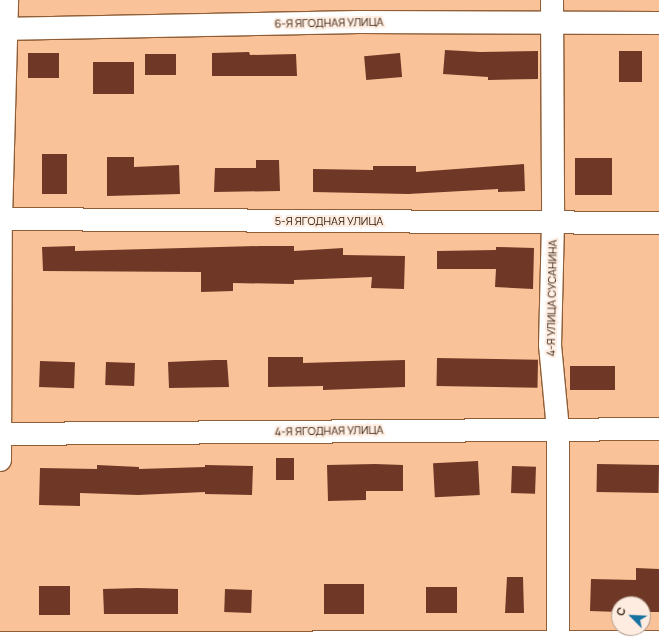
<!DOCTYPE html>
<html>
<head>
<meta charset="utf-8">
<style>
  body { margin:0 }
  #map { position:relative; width:659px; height:644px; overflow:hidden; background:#fac298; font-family:Manrope,sans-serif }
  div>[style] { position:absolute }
  .building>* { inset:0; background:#6f3725; transform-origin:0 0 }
  .roads { filter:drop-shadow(1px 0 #8f5e37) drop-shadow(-1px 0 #8f5e37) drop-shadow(0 1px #8f5e37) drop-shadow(0 -1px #8f5e37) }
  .minor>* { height:22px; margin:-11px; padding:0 11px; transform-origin:11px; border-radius:11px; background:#fff }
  span { translate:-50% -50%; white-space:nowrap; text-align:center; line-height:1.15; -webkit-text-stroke:4px #feece0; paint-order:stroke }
  .street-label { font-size:11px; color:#362110 }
  .north { position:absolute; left:611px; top:596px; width:40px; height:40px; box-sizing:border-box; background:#feece0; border:1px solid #ae9b8d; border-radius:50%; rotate:294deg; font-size:11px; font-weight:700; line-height:16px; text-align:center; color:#362110 }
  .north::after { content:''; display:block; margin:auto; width:14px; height:18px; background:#15719f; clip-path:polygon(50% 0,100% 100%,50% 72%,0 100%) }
</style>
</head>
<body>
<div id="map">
  <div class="building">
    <div style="clip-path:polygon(445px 50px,480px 52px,538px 51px,538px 79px,488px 80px,488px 77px,443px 74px)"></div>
    <div style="left:619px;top:51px;width:23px;height:31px"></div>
    <div style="clip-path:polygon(249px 52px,250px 55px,296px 54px,297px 76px,212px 76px,212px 53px)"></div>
    <div style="left:59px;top:53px;width:25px;height:31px;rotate:90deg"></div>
    <div style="left:400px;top:53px;width:24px;height:36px;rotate:85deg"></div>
    <div style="left:176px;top:54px;width:21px;height:31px;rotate:90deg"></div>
    <div style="left:93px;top:62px;width:41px;height:32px"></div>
    <div style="left:42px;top:154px;width:25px;height:40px"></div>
    <div style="clip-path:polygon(107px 157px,134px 157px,134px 167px,179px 165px,180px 194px,107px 196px)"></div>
    <div style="left:575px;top:158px;width:37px;height:37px"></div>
    <div style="clip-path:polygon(256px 160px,279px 160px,280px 191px,214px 192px,215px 168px,256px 168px)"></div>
    <div style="clip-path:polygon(524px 164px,525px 191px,498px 192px,498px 189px,408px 194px,313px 192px,313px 169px,373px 170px,373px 166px,416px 166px,416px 172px)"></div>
    <div style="clip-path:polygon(75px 246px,75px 251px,260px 246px,294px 246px,294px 251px,343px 248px,343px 255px,405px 256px,404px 289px,371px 288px,372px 277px,294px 280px,294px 284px,233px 283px,233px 291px,201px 292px,201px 272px,43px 271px,42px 247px)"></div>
    <div style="clip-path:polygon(496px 247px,534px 248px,533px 289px,495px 287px,496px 269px,437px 269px,437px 251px,496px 250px)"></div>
    <div style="clip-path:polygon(268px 357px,303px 357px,303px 363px,405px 360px,405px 387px,323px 390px,323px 386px,268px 387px)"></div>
    <div style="left:437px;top:358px;width:101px;height:28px;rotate:1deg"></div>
    <div style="clip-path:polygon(215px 360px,227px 360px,229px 387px,169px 388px,168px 362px)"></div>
    <div style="left:40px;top:361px;width:35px;height:26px;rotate:2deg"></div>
    <div style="left:106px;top:362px;width:29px;height:23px;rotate:2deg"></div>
    <div style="left:570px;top:366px;width:45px;height:24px"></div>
    <div style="left:276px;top:458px;width:18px;height:22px"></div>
    <div style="left:478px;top:461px;width:34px;height:45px;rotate:87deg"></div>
    <div style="clip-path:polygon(375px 464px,403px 465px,403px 491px,366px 491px,366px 500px,328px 501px,327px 465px)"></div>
    <div style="left:597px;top:464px;width:62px;height:28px;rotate:1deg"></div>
    <div style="clip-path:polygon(97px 465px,139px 467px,139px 469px,205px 467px,205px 465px,253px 466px,252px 495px,205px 494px,205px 492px,138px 495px,80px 493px,80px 506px,39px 505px,40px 468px,97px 469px)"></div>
    <div style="left:512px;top:466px;width:24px;height:27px;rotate:2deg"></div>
    <div style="clip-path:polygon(636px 568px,659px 569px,659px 612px,643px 612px,643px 604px,619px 604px,619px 612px,590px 611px,591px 579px,636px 580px)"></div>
    <div style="clip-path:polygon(507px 577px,523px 577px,524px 613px,505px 613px)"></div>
    <div style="left:324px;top:584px;width:40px;height:30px"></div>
    <div style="left:39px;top:586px;width:31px;height:29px"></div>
    <div style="left:426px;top:587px;width:31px;height:26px"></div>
    <div style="clip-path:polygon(138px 588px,178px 589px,178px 614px,104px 614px,103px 589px)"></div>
    <div style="left:225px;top:589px;width:27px;height:23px;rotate:2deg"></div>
  </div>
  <div class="roads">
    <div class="minor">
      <div style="left:552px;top:0;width:223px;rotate:89.7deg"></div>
      <div style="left:553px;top:223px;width:122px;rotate:91.4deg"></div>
      <div style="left:550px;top:345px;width:84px;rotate:84.6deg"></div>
      <div style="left:558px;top:429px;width:215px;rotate:90deg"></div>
      <div style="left:0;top:29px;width:359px;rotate:-1.1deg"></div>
      <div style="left:359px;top:22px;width:300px;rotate:0.2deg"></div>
      <div style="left:0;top:219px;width:659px;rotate:0.35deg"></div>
      <div style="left:0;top:434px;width:659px;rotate:-0.43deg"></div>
      <div style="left:0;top:460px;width:241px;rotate:-89.8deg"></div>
      <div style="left:1px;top:219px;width:219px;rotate:-88.4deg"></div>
      <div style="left:0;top:643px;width:659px;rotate:-0.09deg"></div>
    </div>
  </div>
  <div class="street-label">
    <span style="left:329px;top:23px;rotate:-1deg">6-Я ЯГОДНАЯ УЛИЦА</span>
    <span style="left:329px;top:221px">5-Я ЯГОДНАЯ УЛИЦА</span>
    <span style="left:552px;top:298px;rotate:-89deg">4-Я УЛИЦА СУСАНИНА</span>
    <span style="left:329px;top:431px;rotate:-1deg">4-Я ЯГОДНАЯ УЛИЦА</span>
  </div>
  <div class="north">С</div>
</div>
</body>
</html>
